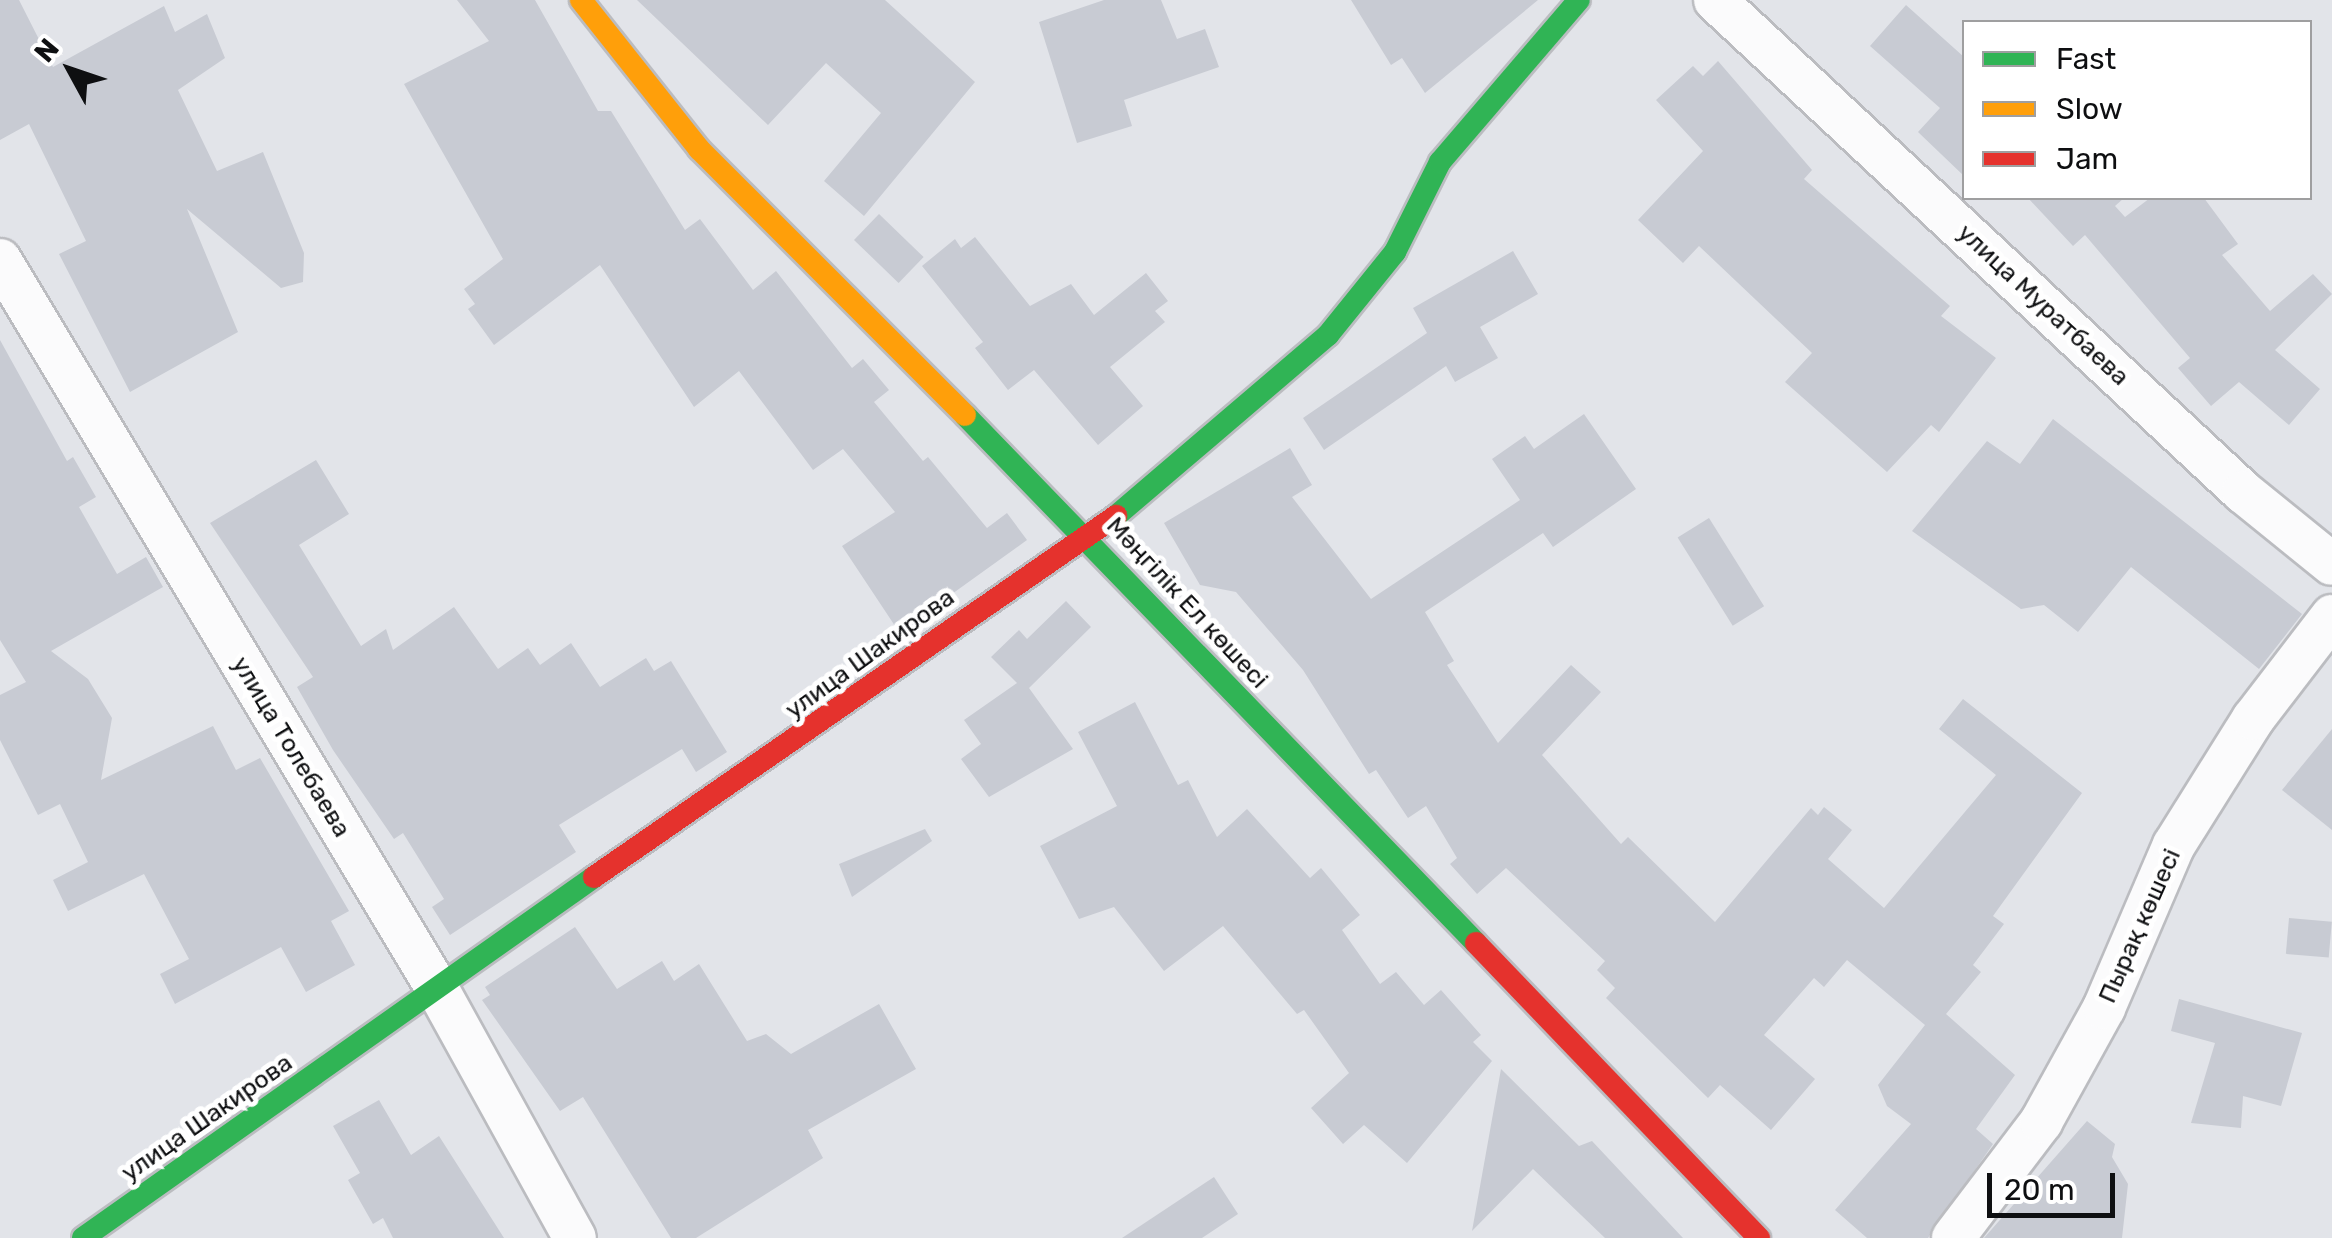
<!DOCTYPE html>
<html>
<head>
<meta charset="utf-8">
<style>
  body { margin:0 }
  #map { position:relative; width:2332px; height:1238px; overflow:hidden; background:#e2e4e9; font-family:Rubik,sans-serif }
  div>[style] { position:absolute }
  .building>* { inset:0; background:#c8cbd3; transform-origin:0 0 }
  .roads { filter:drop-shadow(2px 0 #bbbcc0) drop-shadow(-2px 0 #bbbcc0) drop-shadow(0 2px #bbbcc0) drop-shadow(0 -2px #bbbcc0) }
  .street>* { height:42px; margin:-21px; padding:0 21px; transform-origin:21px; border-radius:21px; background:#fbfbfc }
  .fast>* { height:22px; margin:-11px; padding:0 11px; transform-origin:11px; border-radius:11px; background:#30b455 }
  .slow>* { height:22px; margin:-11px; padding:0 11px; transform-origin:11px; border-radius:11px; background:#ff9f0a }
  .jam>* { height:22px; margin:-11px; padding:0 11px; transform-origin:11px; border-radius:11px; background:#e5322d }
  span { translate:-50% -50%; white-space:nowrap; text-align:center; line-height:1.15; -webkit-text-stroke:10px #fff; paint-order:stroke }
  .street-label { font-size:25px; color:#0e0f11 }
  .legend { position:absolute; left:1962px; top:20px; width:350px; height:180px; box-sizing:border-box; background:#fff; border:2px solid #9f9fa0; margin:0; padding:12px 18px; list-style:none; font-size:30px; color:#0e0f11 }
  .legend li { display:flex; align-items:center; gap:20px; height:50px }
  .legend b { width:50px; border:2px solid #9f9fa0 }
  .north { position:absolute; left:20px; top:20px; width:100px; height:100px; -webkit-text-stroke:8px #fff; paint-order:stroke; rotate:310deg; font-size:28px; font-weight:700; line-height:40px; text-align:center; color:#0e0f11 }
  .north::after { content:''; display:block; margin:auto; width:35px; height:45px; background:#0e0f11; clip-path:polygon(50% 0,100% 100%,50% 72%,0 100%) }
  .scale { position:absolute; left:1987px; top:1173px; width:128px; height:45px; box-sizing:border-box; border:5px solid #0e0f11; border-top:0; padding-left:12px; font-size:30px; line-height:35px; white-space:nowrap; color:#0e0f11; -webkit-text-stroke:8px #fff; paint-order:stroke }
</style>
</head>
<body>
<div id="map">
  <div class="building">
    <div style="clip-path:polygon(0 0,19px 0,53px 67px,164px 6px,175px 32px,207px 14px,225px 58px,178px 90px,217px 171px,263px 152px,304px 253px,303px 282px,281px 288px,187px 209px,238px 332px,130px 392px,59px 254px,86px 241px,29px 124px,0 140px)"></div>
    <div style="clip-path:polygon(457px 0,535px 0,598px 111px,611px 111px,685px 230px,700px 219px,753px 290px,776px 271px,852px 368px,863px 359px,889px 390px,874px 402px,923px 461px,928px 457px,987px 528px,1007px 513px,1027px 540px,899px 632px,842px 546px,895px 512px,843px 449px,813px 470px,739px 371px,694px 407px,600px 265px,494px 345px,468px 309px,475px 304px,464px 289px,503px 259px,404px 84px,489px 41px)"></div>
    <div style="clip-path:polygon(637px 0,885px 0,975px 82px,864px 216px,824px 181px,881px 113px,826px 63px,768px 125px)"></div>
    <div style="clip-path:polygon(1104px 0,1161px 0,1177px 39px,1205px 29px,1219px 67px,1124px 100px,1132px 126px,1077px 143px,1039px 22px)"></div>
    <div style="clip-path:polygon(1351px 0,1538px 0,1425px 93px,1402px 58px,1391px 65px)"></div>
    <div style="clip-path:polygon(1906px 5px,1964px 57px,1964px 176px,1918px 132px,1940px 108px,1870px 46px)"></div>
    <div style="clip-path:polygon(1718px 61px,1812px 170px,1804px 179px,1950px 306px,1941px 316px,1996px 358px,1939px 432px,1931px 425px,1887px 472px,1785px 382px,1812px 353px,1699px 246px,1683px 263px,1638px 220px,1703px 151px,1656px 100px,1693px 66px,1703px 76px)"></div>
    <div style="clip-path:polygon(2028px 198px,2124px 198px,2115px 206px,2125px 217px,2150px 198px,2204px 198px,2238px 244px,2222px 255px,2270px 311px,2313px 274px,2332px 294px,2275px 350px,2320px 389px,2289px 425px,2239px 382px,2211px 406px,2178px 368px,2190px 358px,2085px 235px,2073px 246px)"></div>
    <div style="left:879px;top:214px;width:62px;height:36px;rotate:44deg"></div>
    <div style="clip-path:polygon(975px 237px,1030px 306px,1071px 284px,1094px 315px,1146px 273px,1168px 301px,1155px 311px,1165px 322px,1110px 367px,1143px 406px,1098px 445px,1034px 370px,1008px 390px,975px 348px,983px 342px,922px 266px,955px 239px,961px 248px)"></div>
    <div style="clip-path:polygon(1513px 251px,1538px 294px,1480px 327px,1498px 358px,1455px 382px,1446px 366px,1324px 450px,1303px 418px,1427px 333px,1413px 308px)"></div>
    <div style="clip-path:polygon(0 340px,67px 461px,73px 457px,96px 497px,79px 507px,117px 574px,146px 557px,163px 587px,51px 651px,88px 679px,112px 718px,101px 780px,213px 726px,236px 770px,260px 758px,349px 911px,331px 921px,355px 965px,306px 992px,281px 947px,175px 1004px,160px 974px,189px 959px,144px 874px,68px 911px,53px 880px,88px 862px,60px 804px,38px 815px,0 740px,0 695px,26px 682px,0 640px)"></div>
    <div style="clip-path:polygon(1584px 414px,1636px 489px,1553px 547px,1543px 533px,1425px 612px,1454px 661px,1447px 665px,1498px 743px,1571px 665px,1601px 692px,1542px 755px,1621px 844px,1628px 837px,1715px 922px,1811px 808px,1818px 815px,1824px 807px,1852px 830px,1828px 859px,1884px 908px,1996px 775px,1939px 729px,1963px 699px,2082px 793px,1993px 916px,2004px 924px,1973px 965px,1981px 972px,1946px 1014px,2015px 1075px,1976px 1129px,1993px 1144px,1928px 1238px,1867px 1238px,1835px 1210px,1911px 1124px,1887px 1106px,1878px 1085px,1925px 1025px,1847px 960px,1824px 987px,1814px 978px,1764px 1035px,1815px 1079px,1771px 1130px,1720px 1085px,1708px 1098px,1606px 998px,1615px 988px,1597px 970px,1605px 961px,1506px 868px,1477px 894px,1450px 864px,1457px 858px,1426px 806px,1408px 818px,1376px 770px,1369px 774px,1303px 670px,1236px 592px,1200px 585px,1164px 523px,1290px 448px,1312px 485px,1292px 497px,1371px 599px,1520px 500px,1492px 459px,1525px 436px,1534px 449px)"></div>
    <div style="clip-path:polygon(2053px 419px,2302px 614px,2259px 669px,2131px 567px,2078px 632px,2044px 605px,2021px 609px,1912px 531px,1987px 441px,2020px 464px)"></div>
    <div style="clip-path:polygon(316px 460px,349px 514px,299px 545px,361px 646px,386px 629px,393px 650px,454px 607px,498px 669px,528px 648px,540px 665px,571px 643px,600px 687px,646px 658px,654px 671px,671px 661px,727px 752px,696px 772px,682px 749px,559px 825px,576px 852px,450px 935px,432px 907px,444px 899px,403px 833px,394px 839px,333px 750px,297px 687px,313px 677px,210px 523px)"></div>
    <div style="left:1709px;top:518px;width:104px;height:37px;rotate:58deg"></div>
    <div style="clip-path:polygon(1066px 601px,1091px 627px,1029px 688px,1073px 749px,989px 797px,961px 759px,981px 744px,964px 720px,1017px 683px,991px 657px,1019px 630px,1027px 639px)"></div>
    <div style="clip-path:polygon(1135px 702px,1178px 785px,1188px 780px,1217px 837px,1247px 809px,1310px 878px,1321px 868px,1360px 915px,1342px 930px,1380px 984px,1396px 972px,1424px 1005px,1441px 990px,1481px 1035px,1473px 1042px,1492px 1061px,1407px 1163px,1364px 1125px,1343px 1144px,1311px 1108px,1349px 1073px,1304px 1010px,1297px 1014px,1223px 926px,1164px 971px,1114px 907px,1079px 919px,1040px 846px,1117px 806px,1078px 732px)"></div>
    <div style="clip-path:polygon(2332px 729px,2332px 830px,2282px 790px)"></div>
    <div style="clip-path:polygon(925px 829px,932px 841px,852px 897px,839px 864px)"></div>
    <div style="left:2289px;top:918px;width:43px;height:36px;rotate:5deg"></div>
    <div style="clip-path:polygon(575px 927px,617px 989px,662px 961px,674px 981px,699px 964px,747px 1041px,766px 1034px,791px 1054px,879px 1004px,916px 1069px,808px 1130px,823px 1158px,696px 1238px,671px 1238px,583px 1097px,560px 1111px,482px 1000px,490px 995px,485px 987px)"></div>
    <div style="clip-path:polygon(2179px 999px,2302px 1033px,2281px 1106px,2243px 1096px,2241px 1128px,2191px 1123px,2215px 1043px,2171px 1031px)"></div>
    <div style="clip-path:polygon(1501px 1069px,1579px 1146px,1592px 1141px,1683px 1238px,1605px 1238px,1533px 1169px,1472px 1231px)"></div>
    <div style="clip-path:polygon(379px 1100px,411px 1155px,439px 1136px,504px 1238px,393px 1238px,383px 1218px,373px 1224px,348px 1180px,360px 1173px,333px 1126px)"></div>
    <div style="clip-path:polygon(2087px 1121px,2115px 1144px,2112px 1157px,2128px 1184px,2122px 1238px,1984px 1238px)"></div>
    <div style="clip-path:polygon(1214px 1177px,1238px 1214px,1202px 1238px,1122px 1238px)"></div>
  </div>
  <div class="roads">
    <div class="street">
      <div style="left:1715px;top:0;width:722px;rotate:42.98deg"></div>
      <div style="left:2243px;top:492px;width:114px;rotate:39deg"></div>
      <div style="left:0;top:260px;width:851px;rotate:59.04deg"></div>
      <div style="left:438px;top:990px;width:283px;rotate:61.1deg"></div>
      <div style="left:1953px;top:1238px;width:146px;rotate:-52.8deg"></div>
      <div style="left:2041px;top:1122px;width:130px;rotate:-61.1deg"></div>
      <div style="left:2104px;top:1008px;width:177px;rotate:-66.8deg"></div>
      <div style="left:2174px;top:845px;width:149px;rotate:-57.9deg"></div>
      <div style="left:2253px;top:719px;width:130px;rotate:-52.5deg"></div>
    </div>
    <div class="fast">
      <div style="left:965px;top:415px;width:735px;rotate:45.94deg"></div>
      <div style="left:1116px;top:516px;width:279px;rotate:-40.5deg"></div>
      <div style="left:1328px;top:335px;width:107px;rotate:-51.1deg"></div>
      <div style="left:1395px;top:252px;width:101px;rotate:-63.4deg"></div>
      <div style="left:1440px;top:162px;width:213px;rotate:-49.4deg"></div>
      <div style="left:83px;top:1238px;width:626px;rotate:-35.24deg"></div>
    </div>
    <div class="slow">
      <div style="left:581px;top:0;width:190px;rotate:51.6deg"></div>
      <div style="left:699px;top:149px;width:376px;rotate:45deg"></div>
    </div>
    <div class="jam">
      <div style="left:594px;top:877px;width:635px;rotate:-34.67deg"></div>
      <div style="left:1476px;top:943px;width:409px;rotate:46.2deg"></div>
    </div>
  </div>
  <div class="street-label">
    <span style="left:2043px;top:305px;rotate:43deg">улица Муратбаева</span>
    <span style="left:1187px;top:603px;rotate:47deg">Мәңгілік Ел көшесі</span>
    <span style="left:870px;top:654px;rotate:-36deg">улица Шакирова</span>
    <span style="left:291px;top:747px;rotate:59deg">улица Толебаева</span>
    <span style="left:2140px;top:926px;rotate:-66deg">Пырақ көшесі</span>
    <span style="left:207px;top:1118px;rotate:-35deg">улица Шакирова</span>
  </div>
  <ul class="legend">
  <li><b style="height:12px;background:#30b455"></b>Fast</li>
  <li><b style="height:12px;background:#ff9f0a"></b>Slow</li>
  <li><b style="height:12px;background:#e5322d"></b>Jam</li>
  </ul>
  <div class="north">N</div>
  <div class="scale">20 m</div>
</div>
</body>
</html>
